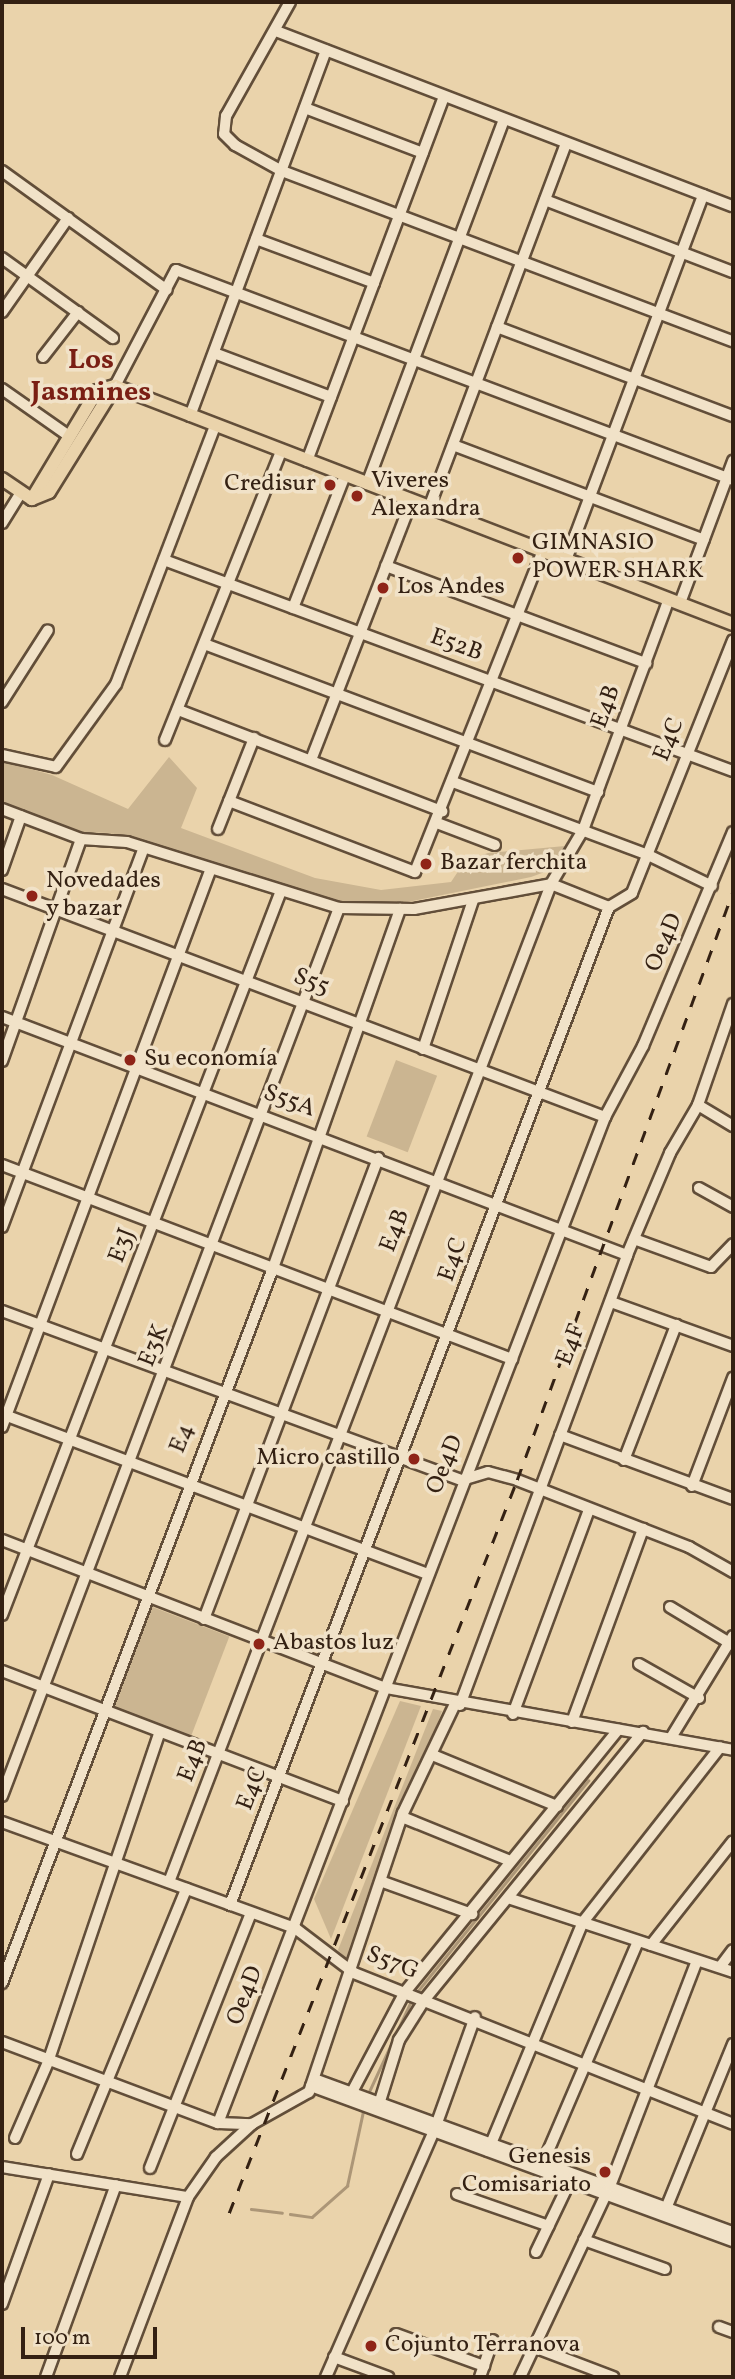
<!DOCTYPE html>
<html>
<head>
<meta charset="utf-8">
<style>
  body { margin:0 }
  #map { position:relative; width:735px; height:2379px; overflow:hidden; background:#ead3ab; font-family:Vollkorn,serif }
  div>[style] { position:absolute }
  .green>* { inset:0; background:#cbb591; transform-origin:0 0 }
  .stream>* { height:2.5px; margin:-1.25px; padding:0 1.25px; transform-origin:1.25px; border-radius:1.25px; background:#ac9677 }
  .roads { filter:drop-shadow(2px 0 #624e39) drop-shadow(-2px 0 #624e39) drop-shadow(0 2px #624e39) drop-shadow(0 -2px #624e39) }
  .minor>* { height:10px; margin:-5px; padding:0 5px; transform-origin:5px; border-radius:5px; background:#f1e2c8 }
  .major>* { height:12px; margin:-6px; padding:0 6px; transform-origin:6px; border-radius:6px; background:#ead3ab }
  .rail>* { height:2.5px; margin-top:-1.25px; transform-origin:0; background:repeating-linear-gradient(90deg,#342113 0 12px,transparent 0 24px) }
  .dots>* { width:19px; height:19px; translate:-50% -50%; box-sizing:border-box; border:4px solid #f1e2c8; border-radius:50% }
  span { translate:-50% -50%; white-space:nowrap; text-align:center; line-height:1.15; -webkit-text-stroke:7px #f1e2c8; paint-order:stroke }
  .poi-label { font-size:24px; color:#342113 }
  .left { translate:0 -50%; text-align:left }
  .right { translate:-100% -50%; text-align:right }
  .street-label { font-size:24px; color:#342113 }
  .quarter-label { font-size:28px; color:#7a1f14; font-weight:700 }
  .frame { position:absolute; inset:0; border:4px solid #342113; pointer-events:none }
  .scale { position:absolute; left:21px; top:2327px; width:136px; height:32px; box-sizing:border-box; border:4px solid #342113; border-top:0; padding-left:9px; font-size:21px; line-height:24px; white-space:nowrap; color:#342113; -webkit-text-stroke:5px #f1e2c8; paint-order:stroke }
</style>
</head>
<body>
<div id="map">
  <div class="green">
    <div style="clip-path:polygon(169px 757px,197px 788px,181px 828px,315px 878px,381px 890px,451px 882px,465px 861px,488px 853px,565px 846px,553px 869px,531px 877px,398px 904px,337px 902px,111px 833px,78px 832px,2px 803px,2px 761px,52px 775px,128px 809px)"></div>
    <div style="left:396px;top:1060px;width:44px;height:82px;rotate:21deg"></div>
    <div style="left:150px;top:1606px;width:85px;height:107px;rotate:21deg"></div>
    <div style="clip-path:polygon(400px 1701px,421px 1706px,331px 1939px,314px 1899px)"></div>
    <div style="clip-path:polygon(433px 1709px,442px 1711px,351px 1965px,338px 1950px)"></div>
  </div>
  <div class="stream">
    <div style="left:417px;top:1992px;width:272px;rotate:-51deg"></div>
    <div style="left:367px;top:2096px;width:107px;rotate:-65.1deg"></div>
    <div style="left:251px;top:2209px;width:31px;rotate:7deg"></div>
    <div style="left:290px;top:2214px;width:22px;rotate:8deg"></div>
    <div style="left:312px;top:2217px;width:47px;rotate:-41.5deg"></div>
    <div style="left:347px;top:2186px;width:81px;rotate:-77.9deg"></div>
  </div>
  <div class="roads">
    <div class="minor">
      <div style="left:290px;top:2px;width:131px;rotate:119.3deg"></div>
      <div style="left:226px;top:116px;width:18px;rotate:96deg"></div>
      <div style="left:224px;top:134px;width:16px;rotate:45deg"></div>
      <div style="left:235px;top:145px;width:54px;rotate:29deg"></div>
      <div style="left:282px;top:171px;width:482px;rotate:20.7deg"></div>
      <div style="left:276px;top:31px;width:489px;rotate:21deg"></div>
      <div style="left:305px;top:108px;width:126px;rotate:20.9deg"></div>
      <div style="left:2px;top:171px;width:203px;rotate:35.8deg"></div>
      <div style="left:545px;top:200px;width:201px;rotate:21deg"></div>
      <div style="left:256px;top:239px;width:126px;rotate:20.4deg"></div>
      <div style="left:2px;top:258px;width:137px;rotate:35.8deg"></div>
      <div style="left:2px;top:312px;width:115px;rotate:-54.9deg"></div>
      <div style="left:497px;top:327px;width:252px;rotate:20.7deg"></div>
      <div style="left:214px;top:353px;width:125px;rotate:20.6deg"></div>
      <div style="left:43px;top:357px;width:57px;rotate:-52.1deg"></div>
      <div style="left:115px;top:386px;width:131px;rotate:-62.3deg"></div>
      <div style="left:176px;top:270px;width:595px;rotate:20.66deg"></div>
      <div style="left:2px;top:389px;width:82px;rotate:35deg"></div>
      <div style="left:190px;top:416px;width:390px;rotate:-69.6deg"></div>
      <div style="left:453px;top:445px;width:268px;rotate:20.7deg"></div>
      <div style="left:307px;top:461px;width:389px;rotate:-69.4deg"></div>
      <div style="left:367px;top:484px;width:389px;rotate:-69.4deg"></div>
      <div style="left:429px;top:508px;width:389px;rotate:-69.4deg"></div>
      <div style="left:2px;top:523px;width:36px;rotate:-58deg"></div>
      <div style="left:164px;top:560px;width:607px;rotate:20.35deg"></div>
      <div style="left:566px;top:560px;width:390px;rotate:-69.4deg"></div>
      <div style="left:386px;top:566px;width:278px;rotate:20.5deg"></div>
      <div style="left:680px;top:603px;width:152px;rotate:-69.5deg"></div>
      <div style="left:293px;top:608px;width:143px;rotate:-68.6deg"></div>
      <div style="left:207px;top:645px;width:418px;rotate:20.6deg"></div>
      <div style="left:2px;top:702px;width:85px;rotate:-57.4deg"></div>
      <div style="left:181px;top:711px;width:280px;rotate:21deg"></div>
      <div style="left:165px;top:740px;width:311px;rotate:-68.1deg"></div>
      <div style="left:2px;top:755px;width:55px;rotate:12.5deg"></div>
      <div style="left:56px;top:767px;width:102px;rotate:-54.1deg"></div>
      <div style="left:116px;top:684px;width:276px;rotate:-69deg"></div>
      <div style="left:311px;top:760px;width:277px;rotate:-68.8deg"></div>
      <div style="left:453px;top:782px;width:208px;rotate:20.5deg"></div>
      <div style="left:648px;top:855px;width:71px;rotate:25.8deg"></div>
      <div style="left:229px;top:801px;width:199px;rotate:20.9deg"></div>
      <div style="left:415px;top:872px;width:346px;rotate:-68.3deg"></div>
      <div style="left:2px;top:809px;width:85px;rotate:20.8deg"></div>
      <div style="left:81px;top:839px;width:46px;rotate:3.7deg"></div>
      <div style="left:127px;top:842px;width:222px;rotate:17.3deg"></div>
      <div style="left:339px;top:908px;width:75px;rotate:0.8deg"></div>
      <div style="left:414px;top:909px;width:139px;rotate:-10.3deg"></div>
      <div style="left:551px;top:884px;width:62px;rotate:21.6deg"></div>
      <div style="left:437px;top:823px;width:62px;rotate:20.8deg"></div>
      <div style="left:218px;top:829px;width:98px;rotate:-68.4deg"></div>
      <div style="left:2px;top:870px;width:57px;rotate:-70.6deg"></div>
      <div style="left:2px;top:889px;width:645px;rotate:20.71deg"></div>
      <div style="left:2px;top:1017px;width:669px;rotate:20.85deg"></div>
      <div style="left:423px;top:1049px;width:157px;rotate:-71.4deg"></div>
      <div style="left:2px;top:1061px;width:236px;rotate:-70.4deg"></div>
      <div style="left:698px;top:1105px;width:41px;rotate:31deg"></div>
      <div style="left:2px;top:1165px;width:546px;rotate:20.83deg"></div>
      <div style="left:699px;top:1188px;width:39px;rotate:29deg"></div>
      <div style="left:2px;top:1227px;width:405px;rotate:-69.5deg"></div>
      <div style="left:634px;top:1239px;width:82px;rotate:20deg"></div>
      <div style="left:711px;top:1267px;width:32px;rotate:-46deg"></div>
      <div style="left:611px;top:1302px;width:130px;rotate:19.8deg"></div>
      <div style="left:2px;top:1311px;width:490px;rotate:20.2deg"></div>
      <div style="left:462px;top:1480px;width:27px;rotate:-17deg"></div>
      <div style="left:488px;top:1472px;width:30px;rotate:15deg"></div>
      <div style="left:517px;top:1480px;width:185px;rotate:21.3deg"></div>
      <div style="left:689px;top:1547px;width:51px;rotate:29.6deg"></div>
      <div style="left:2px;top:1414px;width:454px;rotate:20.6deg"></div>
      <div style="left:2px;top:1427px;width:594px;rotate:-69.49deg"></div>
      <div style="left:560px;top:1435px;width:184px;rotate:20.3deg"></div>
      <div style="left:624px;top:1460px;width:145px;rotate:-68.9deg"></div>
      <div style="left:692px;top:1486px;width:116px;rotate:-69.2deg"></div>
      <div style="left:2px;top:1540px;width:412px;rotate:21.1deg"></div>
      <div style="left:386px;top:1688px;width:352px;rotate:10.1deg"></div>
      <div style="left:670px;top:1607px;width:74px;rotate:31.1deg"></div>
      <div style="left:2px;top:1615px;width:776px;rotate:-68.93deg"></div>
      <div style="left:204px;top:1619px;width:493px;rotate:-69.3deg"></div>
      <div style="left:639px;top:1664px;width:69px;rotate:29.5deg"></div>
      <div style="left:2px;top:1671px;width:365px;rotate:20.9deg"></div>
      <div style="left:460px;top:1705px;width:480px;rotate:-69.6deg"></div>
      <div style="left:627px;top:1255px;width:111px;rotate:-67.1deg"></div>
      <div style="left:670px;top:1153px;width:56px;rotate:-59.7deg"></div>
      <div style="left:698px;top:1105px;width:107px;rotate:-70.9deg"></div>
      <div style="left:513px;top:1714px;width:218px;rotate:-69.6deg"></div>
      <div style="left:572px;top:1722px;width:206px;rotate:-69.8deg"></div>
      <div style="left:672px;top:1736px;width:117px;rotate:-58.6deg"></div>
      <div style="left:435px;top:1756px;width:132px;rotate:22.3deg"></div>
      <div style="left:2px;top:1796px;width:950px;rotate:-69.22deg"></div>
      <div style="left:402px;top:1817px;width:114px;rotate:22.1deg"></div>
      <div style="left:2px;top:1822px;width:312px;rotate:19.9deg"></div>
      <div style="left:295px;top:1928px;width:74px;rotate:37.3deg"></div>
      <div style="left:354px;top:1973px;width:408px;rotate:21.7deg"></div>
      <div style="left:169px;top:1882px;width:1069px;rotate:-69.05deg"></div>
      <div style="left:551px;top:884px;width:63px;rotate:-59.3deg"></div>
      <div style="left:583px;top:830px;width:246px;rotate:-69.6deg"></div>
      <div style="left:383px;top:1882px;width:95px;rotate:19.8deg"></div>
      <div style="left:511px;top:1899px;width:234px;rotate:18.2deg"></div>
      <div style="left:230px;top:1905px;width:1068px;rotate:-69.21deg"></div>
      <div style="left:609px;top:907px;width:27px;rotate:-31deg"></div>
      <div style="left:632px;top:893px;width:272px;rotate:-68.2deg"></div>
      <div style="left:651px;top:1945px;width:132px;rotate:-51.7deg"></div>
      <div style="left:720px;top:1967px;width:21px;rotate:-53deg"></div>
      <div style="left:2px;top:1983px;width:765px;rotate:-69.24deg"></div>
      <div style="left:273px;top:1268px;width:381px;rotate:-70.5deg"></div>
      <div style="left:2px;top:2042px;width:231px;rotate:20.6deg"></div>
      <div style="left:218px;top:2123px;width:34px;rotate:2deg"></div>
      <div style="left:252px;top:2124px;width:65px;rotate:-29.3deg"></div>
      <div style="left:309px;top:2092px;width:294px;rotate:-71.4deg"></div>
      <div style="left:403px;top:1813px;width:121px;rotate:-64.5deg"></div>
      <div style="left:314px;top:2079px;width:446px;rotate:20.1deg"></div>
      <div style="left:311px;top:2086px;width:450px;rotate:20.2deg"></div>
      <div style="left:352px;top:2092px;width:113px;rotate:-62.1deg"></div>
      <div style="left:405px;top:1992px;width:338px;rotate:-50.9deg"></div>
      <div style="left:380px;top:2101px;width:64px;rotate:-72.7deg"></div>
      <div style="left:399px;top:2040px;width:49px;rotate:-57.6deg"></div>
      <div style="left:425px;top:1999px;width:345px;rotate:-50.8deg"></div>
      <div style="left:218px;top:2123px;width:1078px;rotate:-68.96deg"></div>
      <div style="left:605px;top:1117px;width:81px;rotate:-61.8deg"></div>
      <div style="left:643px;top:1046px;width:232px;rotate:-67.2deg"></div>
      <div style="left:15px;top:2138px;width:83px;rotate:-66.5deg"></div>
      <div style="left:48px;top:2062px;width:348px;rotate:-71.3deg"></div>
      <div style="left:488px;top:2151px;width:248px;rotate:-67.5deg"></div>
      <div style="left:583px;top:1922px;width:222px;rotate:-51.9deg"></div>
      <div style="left:77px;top:2154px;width:287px;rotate:-67.6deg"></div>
      <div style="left:543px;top:2163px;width:241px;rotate:-66.8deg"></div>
      <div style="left:2px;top:2167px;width:188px;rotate:9.2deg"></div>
      <div style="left:150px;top:2168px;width:274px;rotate:-68.4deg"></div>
      <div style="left:457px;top:2194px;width:97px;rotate:19.2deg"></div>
      <div style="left:667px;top:2206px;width:175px;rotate:-67.8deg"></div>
      <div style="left:584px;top:2240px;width:86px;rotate:19.7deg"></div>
      <div style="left:536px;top:2252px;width:83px;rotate:-64.4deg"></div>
      <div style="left:2px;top:2304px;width:138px;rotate:-70.1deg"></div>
      <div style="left:719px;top:2327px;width:15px;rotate:20deg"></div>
      <div style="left:396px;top:2334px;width:94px;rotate:20deg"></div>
      <div style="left:534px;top:2347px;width:85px;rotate:20.8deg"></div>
      <div style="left:334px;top:2357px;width:58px;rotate:20.3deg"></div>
      <div style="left:46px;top:2377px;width:204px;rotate:-70deg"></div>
      <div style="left:120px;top:2377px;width:192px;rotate:-69.3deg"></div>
      <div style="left:188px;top:2197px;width:49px;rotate:-55deg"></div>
      <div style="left:216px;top:2157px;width:49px;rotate:-42.5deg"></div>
      <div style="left:326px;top:2377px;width:269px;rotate:-66.3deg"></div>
      <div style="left:434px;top:2131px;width:121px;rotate:-70.2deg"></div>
      <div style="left:480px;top:2377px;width:39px;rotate:-71deg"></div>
      <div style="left:520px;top:2377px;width:211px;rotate:-64.8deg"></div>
      <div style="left:610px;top:2186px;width:241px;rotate:-68.9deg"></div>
    </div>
    <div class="major">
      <div style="left:2px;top:479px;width:36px;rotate:34deg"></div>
      <div style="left:32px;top:499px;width:126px;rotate:-59deg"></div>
      <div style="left:97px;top:391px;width:19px;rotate:-16deg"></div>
      <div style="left:115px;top:386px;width:662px;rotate:21.06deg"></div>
      <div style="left:32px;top:499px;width:18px;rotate:-22deg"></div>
      <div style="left:49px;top:492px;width:125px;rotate:-58.1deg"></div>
    </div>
  </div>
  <div class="rail">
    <div style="left:229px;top:2213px;width:788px;rotate:-68.55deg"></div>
    <div style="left:517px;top:1480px;width:627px;rotate:-69.86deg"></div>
  </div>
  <div class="dots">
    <div style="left:330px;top:485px;background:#8f2418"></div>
    <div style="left:357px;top:496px;background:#8f2418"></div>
    <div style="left:518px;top:558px;background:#8f2418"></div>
    <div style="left:383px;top:588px;background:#8f2418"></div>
    <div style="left:426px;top:864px;background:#8f2418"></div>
    <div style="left:32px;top:896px;background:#8f2418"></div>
    <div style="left:130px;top:1060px;background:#8f2418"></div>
    <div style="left:414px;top:1459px;background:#8f2418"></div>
    <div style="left:259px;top:1644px;background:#8f2418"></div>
    <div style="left:605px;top:2172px;background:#8f2418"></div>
    <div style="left:371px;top:2346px;background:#8f2418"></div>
  </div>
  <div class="poi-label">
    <span class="left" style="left:371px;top:496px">Viveres<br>Alexandra</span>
    <span class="right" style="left:316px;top:485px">Credisur</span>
    <span class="left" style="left:532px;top:558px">GIMNASIO<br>POWER SHARK</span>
    <span class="left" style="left:397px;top:588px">Los Andes</span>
    <span class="left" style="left:440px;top:864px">Bazar ferchita</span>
    <span class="left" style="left:46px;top:896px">Novedades<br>y bazar</span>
    <span class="left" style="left:144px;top:1060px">Su economía</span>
    <span class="right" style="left:400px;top:1459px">Micro castillo</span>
    <span class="left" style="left:273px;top:1644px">Abastos luz</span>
    <span class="right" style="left:591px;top:2172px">Genesis<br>Comisariato</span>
    <span class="left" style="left:385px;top:2346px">Cojunto Terranova</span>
  </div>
  <div class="street-label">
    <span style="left:456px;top:646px;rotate:20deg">E52B</span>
    <span style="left:607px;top:707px;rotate:-70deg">E4B</span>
    <span style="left:670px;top:740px;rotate:-68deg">E4C</span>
    <span style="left:665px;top:943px;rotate:-67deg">Oe4D</span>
    <span style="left:311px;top:983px;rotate:21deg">S55</span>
    <span style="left:289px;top:1102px;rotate:20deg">S55A</span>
    <span style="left:396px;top:1231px;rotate:-69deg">E4B</span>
    <span style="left:123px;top:1246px;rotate:-69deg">E3J</span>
    <span style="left:454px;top:1260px;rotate:-71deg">E4C</span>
    <span style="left:572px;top:1345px;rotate:-69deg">E4F</span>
    <span style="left:155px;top:1346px;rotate:-68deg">E3K</span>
    <span style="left:183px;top:1439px;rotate:-68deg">E4</span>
    <span style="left:446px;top:1465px;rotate:-68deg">Oe4D</span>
    <span style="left:194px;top:1761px;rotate:-69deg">E4B</span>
    <span style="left:253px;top:1789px;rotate:-69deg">E4C</span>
    <span style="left:392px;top:1964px;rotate:21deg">S57G</span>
    <span style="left:246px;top:1996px;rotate:-69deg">Oe4D</span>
  </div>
  <div class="quarter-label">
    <span style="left:91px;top:377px">Los<br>Jasmines</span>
  </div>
  <div class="frame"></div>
  <div class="scale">100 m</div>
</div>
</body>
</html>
